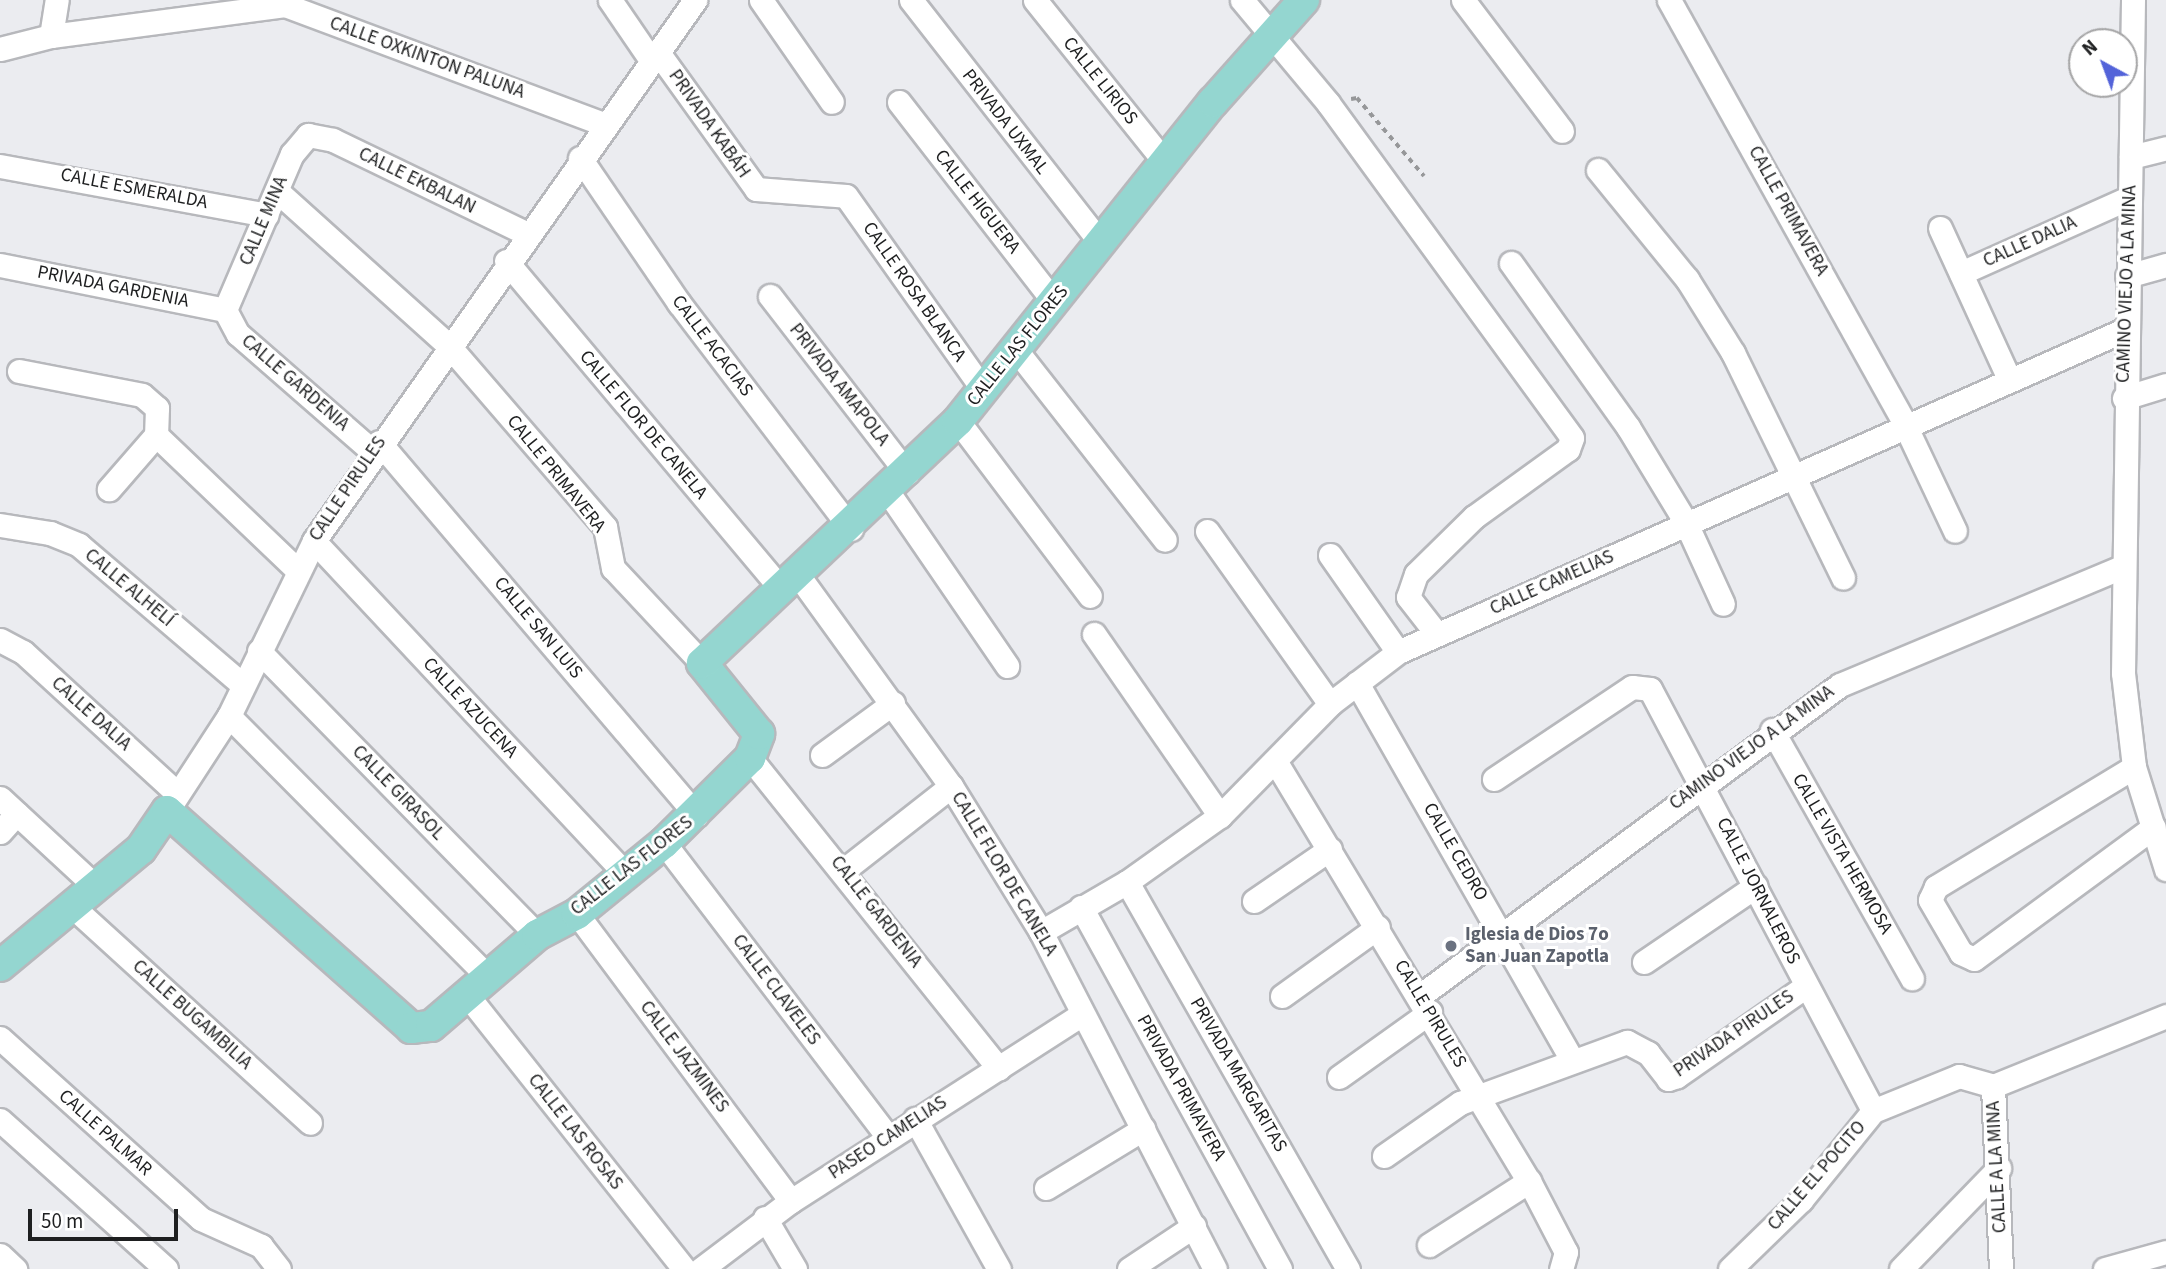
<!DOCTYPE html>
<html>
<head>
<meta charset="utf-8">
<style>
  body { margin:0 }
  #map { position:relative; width:2166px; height:1269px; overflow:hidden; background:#ebecf0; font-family:"Source Sans 3",sans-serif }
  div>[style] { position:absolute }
  .path>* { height:3.5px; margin-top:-1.75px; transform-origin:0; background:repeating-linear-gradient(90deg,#969799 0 5px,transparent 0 10px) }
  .roads { filter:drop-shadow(2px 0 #b7b8bc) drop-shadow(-2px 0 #b7b8bc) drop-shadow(0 2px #b7b8bc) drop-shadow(0 -2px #b7b8bc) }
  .minor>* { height:23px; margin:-11.5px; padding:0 11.5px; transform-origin:11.5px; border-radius:11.5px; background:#fff }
  .major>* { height:30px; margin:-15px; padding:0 15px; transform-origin:15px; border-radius:15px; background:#94d6d0 }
  .dots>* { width:19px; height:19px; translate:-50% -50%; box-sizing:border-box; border:4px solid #fff; border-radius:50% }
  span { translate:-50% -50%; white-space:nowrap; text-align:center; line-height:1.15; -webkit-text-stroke:6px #fff; paint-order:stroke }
  .street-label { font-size:19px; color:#1e1f20 }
  .worship-label { font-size:19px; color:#5b616d; font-weight:700 }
  .left { translate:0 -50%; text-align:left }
  .north { position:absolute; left:2068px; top:28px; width:70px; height:70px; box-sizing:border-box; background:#fff; border:2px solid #a5a5a6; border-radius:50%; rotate:319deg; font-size:19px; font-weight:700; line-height:28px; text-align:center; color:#1e1f20 }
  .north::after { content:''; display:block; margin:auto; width:24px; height:32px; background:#5363d9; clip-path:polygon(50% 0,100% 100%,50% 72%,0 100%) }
  .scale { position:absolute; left:28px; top:1209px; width:150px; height:32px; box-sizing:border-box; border:4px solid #1e1f20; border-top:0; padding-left:9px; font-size:21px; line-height:24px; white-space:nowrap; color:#1e1f20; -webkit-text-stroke:5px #fff; paint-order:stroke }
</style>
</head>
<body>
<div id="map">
  <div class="path">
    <div style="left:1351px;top:99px;width:6px;rotate:-9deg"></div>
    <div style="left:1357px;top:98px;width:103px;rotate:49.3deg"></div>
  </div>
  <div class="roads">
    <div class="minor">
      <div style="left:610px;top:0;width:73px;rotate:55.7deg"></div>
      <div style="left:761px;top:0;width:124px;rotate:55.2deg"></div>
      <div style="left:911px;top:0;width:308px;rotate:52deg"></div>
      <div style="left:1035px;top:0;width:208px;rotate:51.3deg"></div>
      <div style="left:1242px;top:0;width:134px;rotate:50.1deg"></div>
      <div style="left:1328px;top:103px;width:414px;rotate:53.9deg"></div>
      <div style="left:1572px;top:438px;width:12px;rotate:110deg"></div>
      <div style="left:1568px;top:449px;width:116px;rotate:144.1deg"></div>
      <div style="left:1474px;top:517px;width:81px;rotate:135.5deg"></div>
      <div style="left:1416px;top:574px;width:24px;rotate:109deg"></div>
      <div style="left:1408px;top:597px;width:46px;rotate:52.1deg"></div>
      <div style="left:1463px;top:0;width:164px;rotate:52.9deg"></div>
      <div style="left:1669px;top:0;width:484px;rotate:60.9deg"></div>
      <div style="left:1904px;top:423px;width:119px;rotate:64.7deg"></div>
      <div style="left:2133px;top:0;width:673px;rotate:90.85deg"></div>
      <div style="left:2123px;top:673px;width:95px;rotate:83.3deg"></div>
      <div style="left:2134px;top:767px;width:107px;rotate:72.6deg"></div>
      <div style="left:51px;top:36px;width:36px;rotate:-81deg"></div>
      <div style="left:0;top:49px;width:53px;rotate:-14.3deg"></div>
      <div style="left:51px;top:36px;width:236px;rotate:-7.5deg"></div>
      <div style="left:285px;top:5px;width:340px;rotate:20.5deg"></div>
      <div style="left:657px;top:51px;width:170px;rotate:54.3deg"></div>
      <div style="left:756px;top:189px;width:90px;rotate:4.4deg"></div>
      <div style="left:846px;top:196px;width:235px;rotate:54.7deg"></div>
      <div style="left:899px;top:102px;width:253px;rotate:52.2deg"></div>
      <div style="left:2131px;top:157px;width:36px;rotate:-14deg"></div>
      <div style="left:580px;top:158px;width:176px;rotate:55.7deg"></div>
      <div style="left:679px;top:303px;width:284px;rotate:52.7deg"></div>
      <div style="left:0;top:166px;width:271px;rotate:10.4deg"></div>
      <div style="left:1598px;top:170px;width:141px;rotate:50.8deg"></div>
      <div style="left:1687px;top:279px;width:87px;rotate:58.1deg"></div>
      <div style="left:1733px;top:353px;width:250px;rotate:63.9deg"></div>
      <div style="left:277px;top:191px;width:232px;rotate:42deg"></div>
      <div style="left:449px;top:346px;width:239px;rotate:49.2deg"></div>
      <div style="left:605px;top:527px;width:42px;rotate:79deg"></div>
      <div style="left:613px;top:568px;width:130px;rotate:46.9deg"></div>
      <div style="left:1940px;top:228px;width:166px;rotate:65.4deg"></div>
      <div style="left:506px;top:261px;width:428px;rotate:50deg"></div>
      <div style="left:1511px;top:263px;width:201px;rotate:54.5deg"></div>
      <div style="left:1628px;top:427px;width:110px;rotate:58.8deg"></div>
      <div style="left:1685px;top:521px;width:91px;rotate:65.4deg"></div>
      <div style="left:0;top:265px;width:229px;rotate:11.3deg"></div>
      <div style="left:1961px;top:273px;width:184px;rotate:-24.1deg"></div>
      <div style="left:2127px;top:276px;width:41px;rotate:-15.8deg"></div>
      <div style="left:770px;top:296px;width:224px;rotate:52.3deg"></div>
      <div style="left:225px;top:310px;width:170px;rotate:-66.8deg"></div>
      <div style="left:292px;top:154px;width:25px;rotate:-50deg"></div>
      <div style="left:308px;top:135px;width:25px;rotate:11deg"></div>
      <div style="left:333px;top:140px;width:213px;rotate:25.8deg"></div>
      <div style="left:225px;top:310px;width:27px;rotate:62deg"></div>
      <div style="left:238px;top:334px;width:178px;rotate:41.1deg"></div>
      <div style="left:1016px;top:350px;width:241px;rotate:51.9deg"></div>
      <div style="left:19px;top:371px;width:125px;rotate:11deg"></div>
      <div style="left:142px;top:395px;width:20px;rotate:41deg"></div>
      <div style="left:157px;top:408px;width:27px;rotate:92deg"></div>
      <div style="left:156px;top:435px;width:72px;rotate:131deg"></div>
      <div style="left:2124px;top:398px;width:44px;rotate:-17.2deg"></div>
      <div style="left:958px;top:421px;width:219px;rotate:53deg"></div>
      <div style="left:156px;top:435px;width:194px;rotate:43.7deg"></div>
      <div style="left:379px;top:442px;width:490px;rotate:49.6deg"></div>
      <div style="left:888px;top:492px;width:211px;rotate:55.6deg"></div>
      <div style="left:0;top:525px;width:51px;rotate:9.1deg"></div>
      <div style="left:50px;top:533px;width:31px;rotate:22deg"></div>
      <div style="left:79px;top:545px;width:214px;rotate:40.5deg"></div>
      <div style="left:1207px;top:531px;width:212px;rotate:54.6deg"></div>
      <div style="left:314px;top:541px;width:458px;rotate:46.9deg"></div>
      <div style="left:1330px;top:555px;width:118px;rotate:55deg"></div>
      <div style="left:798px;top:575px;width:261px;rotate:54.1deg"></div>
      <div style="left:951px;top:786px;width:172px;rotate:58.3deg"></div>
      <div style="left:1041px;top:932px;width:379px;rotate:62.7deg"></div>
      <div style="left:1094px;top:634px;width:221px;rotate:55.3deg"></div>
      <div style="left:0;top:640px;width:26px;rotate:28deg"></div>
      <div style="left:23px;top:652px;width:209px;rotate:42.5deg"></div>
      <div style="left:259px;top:651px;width:397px;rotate:45.6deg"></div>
      <div style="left:1357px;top:683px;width:432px;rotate:60.3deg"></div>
      <div style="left:229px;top:716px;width:366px;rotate:45.2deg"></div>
      <div style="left:1772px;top:730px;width:285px;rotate:60.6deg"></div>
      <div style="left:822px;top:755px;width:88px;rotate:-36.2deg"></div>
      <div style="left:750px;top:758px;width:398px;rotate:51.3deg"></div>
      <div style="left:1277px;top:764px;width:487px;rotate:58.9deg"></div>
      <div style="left:1529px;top:1181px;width:80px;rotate:62.5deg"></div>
      <div style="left:1566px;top:1252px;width:18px;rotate:106deg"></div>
      <div style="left:2134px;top:767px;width:232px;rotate:148.8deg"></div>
      <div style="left:1936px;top:887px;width:14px;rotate:115deg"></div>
      <div style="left:1930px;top:900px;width:61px;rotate:59.7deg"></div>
      <div style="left:1961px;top:953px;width:14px;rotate:25deg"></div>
      <div style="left:1974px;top:959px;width:223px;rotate:-36.3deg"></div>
      <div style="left:1494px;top:779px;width:166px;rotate:-33.7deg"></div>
      <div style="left:1632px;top:687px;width:18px;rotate:6deg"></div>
      <div style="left:1650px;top:689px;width:477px;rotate:62.1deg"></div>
      <div style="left:0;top:798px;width:131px;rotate:42.8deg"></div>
      <div style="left:167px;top:811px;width:113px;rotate:-56.9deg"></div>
      <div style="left:229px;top:716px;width:195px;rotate:-64.1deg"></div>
      <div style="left:314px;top:541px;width:662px;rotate:-54.84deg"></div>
      <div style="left:0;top:832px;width:25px;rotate:-48deg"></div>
      <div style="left:664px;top:843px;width:370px;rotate:52.7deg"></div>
      <div style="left:844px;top:870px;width:136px;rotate:-38.1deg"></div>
      <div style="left:1127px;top:882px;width:446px;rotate:60.3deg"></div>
      <div style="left:1254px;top:901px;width:92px;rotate:-34.4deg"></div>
      <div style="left:1081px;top:907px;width:413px;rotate:61.2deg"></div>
      <div style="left:74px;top:908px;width:319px;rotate:42.3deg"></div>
      <div style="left:577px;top:914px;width:358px;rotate:53.3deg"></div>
      <div style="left:1041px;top:932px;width:99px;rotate:-30.2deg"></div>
      <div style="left:1127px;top:882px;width:114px;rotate:-35.4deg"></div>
      <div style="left:1220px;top:816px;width:157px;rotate:-45.5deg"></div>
      <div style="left:1330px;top:704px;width:86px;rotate:-37.4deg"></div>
      <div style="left:1398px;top:652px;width:794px;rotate:-23.92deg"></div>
      <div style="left:1644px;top:962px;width:135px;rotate:-34.2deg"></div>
      <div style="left:467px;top:995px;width:350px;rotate:51.6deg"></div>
      <div style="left:1421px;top:995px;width:521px;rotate:-36.5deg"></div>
      <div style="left:1840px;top:685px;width:306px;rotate:-22.7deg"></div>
      <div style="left:1282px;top:996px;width:118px;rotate:-35.7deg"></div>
      <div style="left:0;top:1038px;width:270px;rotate:42deg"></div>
      <div style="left:201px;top:1219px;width:66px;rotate:24.2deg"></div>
      <div style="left:261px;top:1246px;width:29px;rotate:52deg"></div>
      <div style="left:1339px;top:1077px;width:112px;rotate:-35.5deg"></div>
      <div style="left:1993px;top:1086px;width:187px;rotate:-22deg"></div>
      <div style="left:1873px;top:1111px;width:93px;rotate:-22.1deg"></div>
      <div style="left:1959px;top:1076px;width:35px;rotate:16deg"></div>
      <div style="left:1993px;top:1086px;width:183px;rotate:87.5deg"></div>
      <div style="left:915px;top:1119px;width:172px;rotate:60.8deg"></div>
      <div style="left:0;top:1120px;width:223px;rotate:41.9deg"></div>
      <div style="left:1384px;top:1156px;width:93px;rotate:-34.9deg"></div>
      <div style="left:1460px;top:1103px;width:178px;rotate:-20.1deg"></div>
      <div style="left:1627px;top:1042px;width:24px;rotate:28deg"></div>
      <div style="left:1648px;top:1053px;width:33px;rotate:52deg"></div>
      <div style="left:1668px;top:1079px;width:9px;rotate:-18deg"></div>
      <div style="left:1677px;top:1076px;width:157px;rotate:-34.9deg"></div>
      <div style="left:1046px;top:1188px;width:114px;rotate:-31.3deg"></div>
      <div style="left:765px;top:1218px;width:59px;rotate:59.5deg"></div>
      <div style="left:1429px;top:1245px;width:119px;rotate:-32.6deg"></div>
      <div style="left:0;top:1255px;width:21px;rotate:43deg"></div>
      <div style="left:701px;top:1269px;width:113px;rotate:-37.1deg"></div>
      <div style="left:791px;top:1201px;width:345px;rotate:-32.7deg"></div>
      <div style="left:1129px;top:1269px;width:78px;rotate:-33.5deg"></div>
      <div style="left:1730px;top:1269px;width:99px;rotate:-44.2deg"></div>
      <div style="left:1801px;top:1200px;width:114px;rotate:-51deg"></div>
      <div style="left:1901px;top:1269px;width:141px;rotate:-45.9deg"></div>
      <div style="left:2105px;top:1269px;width:63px;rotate:-15.6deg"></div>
    </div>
    <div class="major">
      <div style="left:0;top:966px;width:183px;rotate:-39.7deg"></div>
      <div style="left:141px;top:849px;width:46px;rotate:-55.6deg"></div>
      <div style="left:167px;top:811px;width:327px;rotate:41.6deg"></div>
      <div style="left:411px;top:1028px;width:20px;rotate:-6deg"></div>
      <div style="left:431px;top:1026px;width:140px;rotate:-40.6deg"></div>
      <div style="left:537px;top:935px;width:45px;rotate:-27.7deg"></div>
      <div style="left:577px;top:914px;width:112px;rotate:-39.2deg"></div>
      <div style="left:664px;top:843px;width:121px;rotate:-44.7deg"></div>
      <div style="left:750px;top:758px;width:26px;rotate:-69deg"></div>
      <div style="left:759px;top:734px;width:91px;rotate:-128.8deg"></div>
      <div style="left:702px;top:663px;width:352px;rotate:-43.4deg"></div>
      <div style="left:958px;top:421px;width:408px;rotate:-51.4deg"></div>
      <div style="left:1213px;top:102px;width:137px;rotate:-48.3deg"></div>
    </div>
  </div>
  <div class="dots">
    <div style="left:1451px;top:946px;background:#6b7280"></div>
  </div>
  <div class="street-label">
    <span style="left:427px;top:58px;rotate:20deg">CALLE OXKINTON PALUNA</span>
    <span style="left:1100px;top:81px;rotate:51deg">CALLE LIRIOS</span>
    <span style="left:1005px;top:122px;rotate:52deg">PRIVADA UXMAL</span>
    <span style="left:709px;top:124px;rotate:55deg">PRIVADA KABÁH</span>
    <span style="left:417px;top:181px;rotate:26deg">CALLE EKBALAN</span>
    <span style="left:134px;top:189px;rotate:11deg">CALLE ESMERALDA</span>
    <span style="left:977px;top:202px;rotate:52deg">CALLE HIGUERA</span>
    <span style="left:1788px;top:211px;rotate:61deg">CALLE PRIMAVERA</span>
    <span style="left:264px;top:221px;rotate:-67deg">CALLE MINA</span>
    <span style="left:2030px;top:242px;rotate:-24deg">CALLE DALIA</span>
    <span style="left:2127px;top:284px;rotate:-88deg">CAMINO VIEJO A LA MINA</span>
    <span style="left:113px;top:287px;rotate:11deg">PRIVADA GARDENIA</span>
    <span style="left:914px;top:292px;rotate:55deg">CALLE ROSA BLANCA</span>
    <span style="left:712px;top:346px;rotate:53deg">CALLE ACACIAS</span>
    <span style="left:1018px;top:346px;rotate:-51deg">CALLE LAS FLORES</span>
    <span style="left:295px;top:383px;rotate:41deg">CALLE GARDENIA</span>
    <span style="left:839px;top:385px;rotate:52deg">PRIVADA AMAPOLA</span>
    <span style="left:643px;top:425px;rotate:50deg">CALLE FLOR DE CANELA</span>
    <span style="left:556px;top:474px;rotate:51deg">CALLE PRIMAVERA</span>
    <span style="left:348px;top:489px;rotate:-56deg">CALLE PIRULES</span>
    <span style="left:1552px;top:583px;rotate:-24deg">CALLE CAMELIAS</span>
    <span style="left:129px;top:588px;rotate:40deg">CALLE ALHELÍ</span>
    <span style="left:538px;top:628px;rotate:50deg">CALLE SAN LUIS</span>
    <span style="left:470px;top:708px;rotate:47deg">CALLE AZUCENA</span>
    <span style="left:91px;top:714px;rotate:42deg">CALLE DALIA</span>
    <span style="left:1752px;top:748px;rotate:-36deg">CAMINO VIEJO A LA MINA</span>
    <span style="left:398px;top:793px;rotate:46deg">CALLE GIRASOL</span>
    <span style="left:1455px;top:852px;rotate:60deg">CALLE CEDRO</span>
    <span style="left:1842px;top:854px;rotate:60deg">CALLE VISTA HERMOSA</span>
    <span style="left:632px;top:866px;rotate:-38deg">CALLE LAS FLORES</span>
    <span style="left:1004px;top:874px;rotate:59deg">CALLE FLOR DE CANELA</span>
    <span style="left:1758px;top:891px;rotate:63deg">CALLE JORNALEROS</span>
    <span style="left:876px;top:912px;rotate:52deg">CALLE GARDENIA</span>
    <span style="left:776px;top:990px;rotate:53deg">CALLE CLAVELES</span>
    <span style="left:1430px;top:1014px;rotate:59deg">CALLE PIRULES</span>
    <span style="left:192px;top:1015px;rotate:42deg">CALLE BUGAMBILIA</span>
    <span style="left:1734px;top:1034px;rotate:-34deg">PRIVADA PIRULES</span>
    <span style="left:684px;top:1057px;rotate:53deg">CALLE JAZMINES</span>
    <span style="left:1238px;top:1075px;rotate:60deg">PRIVADA MARGARITAS</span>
    <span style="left:1181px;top:1088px;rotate:61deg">PRIVADA PRIMAVERA</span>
    <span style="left:575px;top:1132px;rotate:52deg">CALLE LAS ROSAS</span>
    <span style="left:105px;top:1133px;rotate:42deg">CALLE PALMAR</span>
    <span style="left:888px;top:1138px;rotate:-33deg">PASEO CAMELIAS</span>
    <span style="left:1997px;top:1167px;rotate:-93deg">CALLE A LA MINA</span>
    <span style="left:1817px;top:1176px;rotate:-49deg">CALLE EL POCITO</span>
  </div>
  <div class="worship-label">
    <span class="left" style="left:1465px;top:946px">Iglesia de Dios 7o<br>San Juan Zapotla</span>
  </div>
  <div class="north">N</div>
  <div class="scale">50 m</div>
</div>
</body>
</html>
